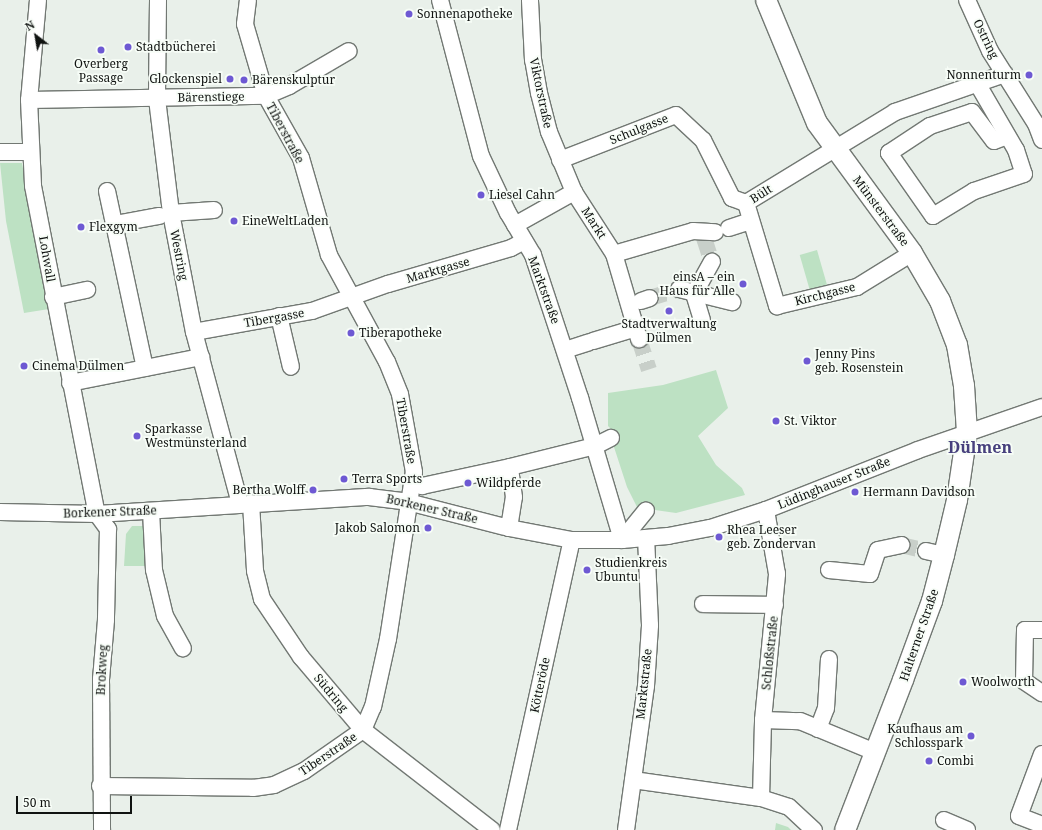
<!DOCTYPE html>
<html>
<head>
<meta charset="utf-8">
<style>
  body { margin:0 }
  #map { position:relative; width:1042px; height:830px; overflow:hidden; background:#e9f0ea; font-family:"Noto Serif",serif }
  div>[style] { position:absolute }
  .green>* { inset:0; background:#bde1c3; transform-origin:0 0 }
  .minor-tunnel>* { height:16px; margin-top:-8px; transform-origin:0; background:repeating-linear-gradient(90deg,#c8cfc9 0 16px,transparent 0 24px) }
  .roads { filter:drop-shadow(1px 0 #727873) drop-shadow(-1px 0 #727873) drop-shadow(0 1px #727873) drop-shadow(0 -1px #727873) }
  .minor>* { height:16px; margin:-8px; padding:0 8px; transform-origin:8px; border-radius:8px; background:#fff }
  .major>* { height:20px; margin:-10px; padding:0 10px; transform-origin:10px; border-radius:10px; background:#fff }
  .dots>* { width:11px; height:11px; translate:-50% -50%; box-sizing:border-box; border:2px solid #f7fdf7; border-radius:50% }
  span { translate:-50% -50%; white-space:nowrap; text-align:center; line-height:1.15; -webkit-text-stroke:3.5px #f7fdf7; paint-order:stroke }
  .poi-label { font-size:12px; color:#101311 }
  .left { translate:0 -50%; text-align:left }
  .right { translate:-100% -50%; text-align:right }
  .street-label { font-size:12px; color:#101311 }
  .district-label { font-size:16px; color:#47407d; font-weight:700 }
  .north { position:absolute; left:16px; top:16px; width:40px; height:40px; -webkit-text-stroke:3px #f7fdf7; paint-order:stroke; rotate:329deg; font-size:11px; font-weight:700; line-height:16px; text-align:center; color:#101311 }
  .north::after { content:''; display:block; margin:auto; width:14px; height:18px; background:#101311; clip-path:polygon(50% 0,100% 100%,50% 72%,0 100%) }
  .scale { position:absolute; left:16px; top:796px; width:116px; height:18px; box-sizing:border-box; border:2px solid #101311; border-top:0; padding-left:5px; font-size:12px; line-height:14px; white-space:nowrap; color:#101311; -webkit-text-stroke:3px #f7fdf7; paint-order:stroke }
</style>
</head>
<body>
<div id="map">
  <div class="green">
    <div style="clip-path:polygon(0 163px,22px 163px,49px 309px,24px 313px,6px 221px)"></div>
    <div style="left:817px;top:250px;width:36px;height:18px;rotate:74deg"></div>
    <div style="clip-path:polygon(716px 370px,728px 408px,698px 436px,716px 465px,742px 488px,745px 495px,676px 513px,655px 510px,650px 502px,641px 508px,637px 507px,627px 487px,613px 444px,612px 430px,608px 426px,608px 393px,663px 385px)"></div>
    <div style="clip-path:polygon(132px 526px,145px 526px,146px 566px,124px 566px,126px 534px)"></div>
    <div style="clip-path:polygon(776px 823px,788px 827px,791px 830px,775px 830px)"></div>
  </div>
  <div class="minor-tunnel">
    <div style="left:704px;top:238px;width:25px;rotate:72deg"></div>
    <div style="left:650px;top:298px;width:30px;rotate:-17deg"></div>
    <div style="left:639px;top:339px;width:32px;rotate:72deg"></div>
    <div style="left:901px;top:545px;width:26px;rotate:13deg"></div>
  </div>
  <div class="roads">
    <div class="minor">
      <div style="left:38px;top:0;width:100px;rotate:95.1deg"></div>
      <div style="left:29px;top:100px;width:86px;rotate:87.3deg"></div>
      <div style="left:33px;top:186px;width:334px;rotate:79deg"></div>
      <div style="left:97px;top:514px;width:19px;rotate:54deg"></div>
      <div style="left:108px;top:529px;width:91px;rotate:91.3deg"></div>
      <div style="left:106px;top:620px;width:59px;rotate:94.8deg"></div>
      <div style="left:101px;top:679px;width:151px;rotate:89.6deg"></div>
      <div style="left:158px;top:0;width:99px;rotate:90.6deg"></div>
      <div style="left:157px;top:99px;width:115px;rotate:83deg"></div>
      <div style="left:171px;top:213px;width:121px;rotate:79.1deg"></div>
      <div style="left:194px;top:332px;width:178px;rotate:75deg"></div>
      <div style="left:440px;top:0;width:161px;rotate:75.3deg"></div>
      <div style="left:481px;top:156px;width:63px;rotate:64.7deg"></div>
      <div style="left:508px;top:213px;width:49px;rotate:59.2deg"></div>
      <div style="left:533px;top:255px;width:151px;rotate:71.8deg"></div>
      <div style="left:580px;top:398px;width:148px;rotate:73.5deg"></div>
      <div style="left:967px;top:0;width:56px;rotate:65.7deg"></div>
      <div style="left:990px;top:51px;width:86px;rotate:57.8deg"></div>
      <div style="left:1036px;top:124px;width:17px;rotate:69deg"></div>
      <div style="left:977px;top:83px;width:78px;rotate:59.8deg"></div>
      <div style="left:1016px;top:150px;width:25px;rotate:72deg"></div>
      <div style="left:1024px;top:174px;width:53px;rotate:161.2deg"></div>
      <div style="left:974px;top:191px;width:48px;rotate:148.6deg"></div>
      <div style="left:933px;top:216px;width:77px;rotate:-124.9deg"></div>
      <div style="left:889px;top:153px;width:49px;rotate:-33.4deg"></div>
      <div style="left:930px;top:126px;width:44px;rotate:-18.4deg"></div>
      <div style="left:972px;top:112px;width:36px;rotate:53deg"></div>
      <div style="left:994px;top:141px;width:14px;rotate:-21deg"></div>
      <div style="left:29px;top:100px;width:237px;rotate:-1deg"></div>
      <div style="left:266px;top:96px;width:25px;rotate:-23deg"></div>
      <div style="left:289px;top:86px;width:69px;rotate:-30.3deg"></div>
      <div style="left:0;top:152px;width:30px"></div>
      <div style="left:560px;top:160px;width:124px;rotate:-21.2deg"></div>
      <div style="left:676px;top:115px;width:37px;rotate:43deg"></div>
      <div style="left:703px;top:140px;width:65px;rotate:63.4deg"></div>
      <div style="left:732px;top:198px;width:15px;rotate:20deg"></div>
      <div style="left:107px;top:191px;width:181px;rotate:77.9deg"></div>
      <div style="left:574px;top:192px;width:74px;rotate:57.2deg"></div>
      <div style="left:614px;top:254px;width:89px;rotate:73.6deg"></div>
      <div style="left:746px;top:203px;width:175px;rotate:-31.4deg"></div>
      <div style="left:895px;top:112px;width:116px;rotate:-19.1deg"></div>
      <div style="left:746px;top:203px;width:108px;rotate:73.2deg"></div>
      <div style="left:777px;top:306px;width:82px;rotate:-13.4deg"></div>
      <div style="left:857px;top:287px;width:65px;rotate:-31.7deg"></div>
      <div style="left:171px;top:213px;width:43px;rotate:-4deg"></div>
      <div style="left:115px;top:224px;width:45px;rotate:-10.3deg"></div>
      <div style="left:515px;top:225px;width:68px;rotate:-29.2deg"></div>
      <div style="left:574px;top:192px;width:65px;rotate:-112.6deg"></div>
      <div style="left:549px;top:132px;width:40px;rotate:-104.4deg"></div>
      <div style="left:539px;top:93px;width:34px;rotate:-100deg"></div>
      <div style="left:533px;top:60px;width:60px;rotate:-92.9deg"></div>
      <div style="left:729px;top:228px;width:23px;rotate:-18deg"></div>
      <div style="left:614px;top:254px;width:82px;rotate:-16.2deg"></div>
      <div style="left:693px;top:231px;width:22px;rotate:3deg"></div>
      <div style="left:679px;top:289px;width:55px;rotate:13.8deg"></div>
      <div style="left:53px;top:297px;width:35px;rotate:-12deg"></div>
      <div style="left:641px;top:301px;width:9px;rotate:-18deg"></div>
      <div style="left:279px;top:316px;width:52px;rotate:76.8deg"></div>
      <div style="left:702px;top:320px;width:27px;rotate:-107deg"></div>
      <div style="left:694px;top:294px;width:37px;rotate:-61deg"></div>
      <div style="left:194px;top:332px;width:120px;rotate:-10.1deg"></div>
      <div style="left:312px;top:311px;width:81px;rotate:-19.6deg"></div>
      <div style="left:388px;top:284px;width:128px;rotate:-16.3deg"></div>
      <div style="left:511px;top:248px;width:15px;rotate:-28deg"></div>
      <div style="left:593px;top:341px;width:45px;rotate:-16.8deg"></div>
      <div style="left:565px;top:350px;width:25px;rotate:-18deg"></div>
      <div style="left:70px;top:383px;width:134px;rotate:-11.2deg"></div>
      <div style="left:412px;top:482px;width:11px;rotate:22deg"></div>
      <div style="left:422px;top:486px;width:90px;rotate:-12.2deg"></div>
      <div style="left:510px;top:467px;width:88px;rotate:-13.9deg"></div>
      <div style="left:595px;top:446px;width:18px;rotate:-27deg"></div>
      <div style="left:251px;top:503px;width:68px;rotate:86.6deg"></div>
      <div style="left:255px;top:571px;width:29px;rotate:76deg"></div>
      <div style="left:262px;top:599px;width:70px;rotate:56.1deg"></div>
      <div style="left:301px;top:657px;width:96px;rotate:49.7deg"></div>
      <div style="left:363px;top:730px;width:163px;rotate:37.8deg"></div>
      <div style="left:151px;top:511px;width:59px;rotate:87.1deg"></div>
      <div style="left:154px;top:570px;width:47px;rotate:76.6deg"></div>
      <div style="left:165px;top:616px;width:37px;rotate:61deg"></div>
      <div style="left:0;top:512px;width:97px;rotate:1.2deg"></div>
      <div style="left:97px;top:514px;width:273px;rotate:-3.6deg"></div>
      <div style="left:369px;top:497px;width:39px;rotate:7deg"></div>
      <div style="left:408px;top:502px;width:104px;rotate:14.4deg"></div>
      <div style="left:509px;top:528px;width:64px;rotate:10.8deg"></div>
      <div style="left:572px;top:540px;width:50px"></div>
      <div style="left:622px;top:540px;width:46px;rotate:-5deg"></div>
      <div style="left:668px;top:536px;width:43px;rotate:-10.8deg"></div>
      <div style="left:710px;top:528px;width:59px;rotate:-17.8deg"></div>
      <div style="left:766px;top:510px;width:163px;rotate:-21.5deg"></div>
      <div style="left:918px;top:450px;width:131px;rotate:-19.1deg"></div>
      <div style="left:509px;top:528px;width:31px;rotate:-81deg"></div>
      <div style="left:514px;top:497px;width:30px;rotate:-98deg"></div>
      <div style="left:622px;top:540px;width:38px;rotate:-51deg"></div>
      <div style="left:926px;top:551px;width:18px;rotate:13deg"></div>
      <div style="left:829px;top:570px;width:41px;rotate:5.6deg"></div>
      <div style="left:870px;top:574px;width:25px;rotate:-72deg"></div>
      <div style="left:878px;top:550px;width:24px;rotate:-12deg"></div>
      <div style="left:703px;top:604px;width:72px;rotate:0.8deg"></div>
      <div style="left:1042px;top:630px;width:17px;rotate:180deg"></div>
      <div style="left:1025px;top:630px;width:51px;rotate:91.1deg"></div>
      <div style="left:1024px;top:681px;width:22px;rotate:34deg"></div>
      <div style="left:763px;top:720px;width:37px;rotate:2deg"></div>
      <div style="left:800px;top:721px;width:81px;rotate:22.5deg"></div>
      <div style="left:818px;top:729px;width:22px;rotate:-69deg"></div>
      <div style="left:826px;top:708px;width:49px;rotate:-86.5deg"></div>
      <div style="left:1042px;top:754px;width:66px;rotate:110.4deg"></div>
      <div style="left:1019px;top:816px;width:25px;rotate:21deg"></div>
      <div style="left:633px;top:780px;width:129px;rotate:8deg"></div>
      <div style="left:761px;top:798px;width:29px;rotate:18deg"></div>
      <div style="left:789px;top:807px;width:34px;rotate:43deg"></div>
      <div style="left:100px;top:786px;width:153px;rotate:0.7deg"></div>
      <div style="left:253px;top:788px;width:21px;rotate:-8deg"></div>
      <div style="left:274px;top:785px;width:33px;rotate:-25deg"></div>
      <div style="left:304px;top:771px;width:72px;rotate:-34.8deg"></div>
      <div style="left:363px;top:730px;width:25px;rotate:-67deg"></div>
      <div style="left:373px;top:707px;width:70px;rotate:-77.6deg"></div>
      <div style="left:388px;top:639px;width:169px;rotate:-81.2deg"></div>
      <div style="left:414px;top:472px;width:79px;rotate:-100.2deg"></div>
      <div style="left:400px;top:394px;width:35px;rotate:-112deg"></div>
      <div style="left:387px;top:362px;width:122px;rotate:-118.5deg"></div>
      <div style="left:329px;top:255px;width:101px;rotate:-106.1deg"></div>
      <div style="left:301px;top:158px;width:71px;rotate:-119.4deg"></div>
      <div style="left:266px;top:96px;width:75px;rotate:-106.3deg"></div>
      <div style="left:245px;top:24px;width:24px;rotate:-83deg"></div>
      <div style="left:761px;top:798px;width:78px;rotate:-88.5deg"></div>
      <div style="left:763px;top:720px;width:147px;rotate:-84.5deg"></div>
      <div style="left:777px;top:574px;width:65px;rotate:-99.8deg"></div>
      <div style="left:944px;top:820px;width:25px;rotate:23deg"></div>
      <div style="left:508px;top:830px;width:297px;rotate:-77.6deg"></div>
      <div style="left:626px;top:830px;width:145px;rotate:-82.1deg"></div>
      <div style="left:646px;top:686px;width:61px;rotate:-86.2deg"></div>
      <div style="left:650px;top:625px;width:87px;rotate:-92.6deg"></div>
    </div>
    <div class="major">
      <div style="left:766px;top:0;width:133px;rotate:67.5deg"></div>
      <div style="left:817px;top:123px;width:161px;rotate:53.8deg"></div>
      <div style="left:912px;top:253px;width:56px;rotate:59.7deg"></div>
      <div style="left:940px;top:301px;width:47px;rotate:68.9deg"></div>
      <div style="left:957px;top:345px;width:42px;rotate:80.3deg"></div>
      <div style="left:964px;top:386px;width:46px;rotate:86.3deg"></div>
      <div style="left:967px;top:432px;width:69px;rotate:98.4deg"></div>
      <div style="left:957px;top:500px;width:57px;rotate:103.3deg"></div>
      <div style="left:944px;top:555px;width:48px;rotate:104.6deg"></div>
      <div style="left:932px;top:601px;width:84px;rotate:110.2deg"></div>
      <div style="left:903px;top:680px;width:161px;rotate:111.1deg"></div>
    </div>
  </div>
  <div class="dots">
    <div style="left:409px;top:14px;background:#6e59d3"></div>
    <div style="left:128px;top:47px;background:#6e59d3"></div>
    <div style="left:101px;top:50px;background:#6e59d3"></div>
    <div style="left:1029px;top:75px;background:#6e59d3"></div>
    <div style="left:230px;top:79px;background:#6e59d3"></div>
    <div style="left:244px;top:80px;background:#6e59d3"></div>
    <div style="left:481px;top:195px;background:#6e59d3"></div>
    <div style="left:234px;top:221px;background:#6e59d3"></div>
    <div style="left:81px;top:227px;background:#6e59d3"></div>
    <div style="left:743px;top:284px;background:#6e59d3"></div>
    <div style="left:669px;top:311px;background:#6e59d3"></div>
    <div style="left:351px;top:333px;background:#6e59d3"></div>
    <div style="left:807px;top:361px;background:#6e59d3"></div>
    <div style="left:24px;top:366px;background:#6e59d3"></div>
    <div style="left:776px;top:421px;background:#6e59d3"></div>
    <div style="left:137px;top:436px;background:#6e59d3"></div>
    <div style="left:344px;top:479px;background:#6e59d3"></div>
    <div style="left:468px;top:483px;background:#6e59d3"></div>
    <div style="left:313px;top:490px;background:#6e59d3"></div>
    <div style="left:855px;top:492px;background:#6e59d3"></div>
    <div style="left:428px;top:528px;background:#6e59d3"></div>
    <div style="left:719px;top:537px;background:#6e59d3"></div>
    <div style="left:587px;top:570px;background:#6e59d3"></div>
    <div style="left:963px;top:682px;background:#6e59d3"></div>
    <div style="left:971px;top:736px;background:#6e59d3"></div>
    <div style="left:929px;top:761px;background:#6e59d3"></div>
  </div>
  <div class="poi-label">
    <span class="left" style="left:417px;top:14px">Sonnenapotheke</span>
    <span class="left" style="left:136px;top:47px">Stadtbücherei</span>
    <span style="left:101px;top:71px">Overberg<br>Passage</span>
    <span class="right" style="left:1021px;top:75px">Nonnenturm</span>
    <span class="right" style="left:222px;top:79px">Glockenspiel</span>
    <span class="left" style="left:252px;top:80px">Bärenskulptur</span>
    <span class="left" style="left:489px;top:195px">Liesel Cahn</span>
    <span class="left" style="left:242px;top:221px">EineWeltLaden</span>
    <span class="left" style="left:89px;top:227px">Flexgym</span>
    <span class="right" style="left:735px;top:284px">einsA – ein<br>Haus für Alle</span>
    <span style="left:669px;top:331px">Stadtverwaltung<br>Dülmen</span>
    <span class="left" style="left:359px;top:333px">Tiberapotheke</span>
    <span class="left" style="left:815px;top:361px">Jenny Pins<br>geb. Rosenstein</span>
    <span class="left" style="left:32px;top:366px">Cinema Dülmen</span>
    <span class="left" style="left:784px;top:421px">St. Viktor</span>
    <span class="left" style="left:145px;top:436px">Sparkasse<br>Westmünsterland</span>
    <span class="left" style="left:352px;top:479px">Terra Sports</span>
    <span class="left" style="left:476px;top:483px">Wildpferde</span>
    <span class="right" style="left:305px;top:490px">Bertha Wolff</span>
    <span class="left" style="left:863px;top:492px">Hermann Davidson</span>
    <span class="right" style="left:420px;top:528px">Jakob Salomon</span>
    <span class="left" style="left:727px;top:537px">Rhea Leeser<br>geb. Zondervan</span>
    <span class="left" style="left:595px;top:570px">Studienkreis<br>Ubuntu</span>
    <span class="left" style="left:971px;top:682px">Woolworth</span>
    <span class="right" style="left:963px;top:736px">Kaufhaus am<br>Schlosspark</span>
    <span class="left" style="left:937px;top:761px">Combi</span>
  </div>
  <div class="street-label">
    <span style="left:986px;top:39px;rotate:64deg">Ostring</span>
    <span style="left:541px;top:93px;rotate:78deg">Viktorstraße</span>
    <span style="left:211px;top:97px;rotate:-1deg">Bärenstiege</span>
    <span style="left:639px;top:129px;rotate:-22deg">Schulgasse</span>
    <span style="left:285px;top:133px;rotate:62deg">Tiberstraße</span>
    <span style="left:761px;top:194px;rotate:-32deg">Bült</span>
    <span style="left:881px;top:211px;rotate:53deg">Münsterstraße</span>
    <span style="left:594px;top:223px;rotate:57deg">Markt</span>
    <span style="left:179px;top:255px;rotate:79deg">Westring</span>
    <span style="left:47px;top:259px;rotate:80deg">Lohwall</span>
    <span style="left:438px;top:270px;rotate:-16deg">Marktgasse</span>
    <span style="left:544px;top:290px;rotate:70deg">Marktstraße</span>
    <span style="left:825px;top:294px;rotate:-14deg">Kirchgasse</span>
    <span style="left:274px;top:318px;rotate:-10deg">Tibergasse</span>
    <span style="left:406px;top:431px;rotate:80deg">Tiberstraße</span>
    <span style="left:834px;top:483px;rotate:-22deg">Lüdinghauser Straße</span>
    <span style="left:432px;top:509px;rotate:13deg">Borkener Straße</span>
    <span style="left:110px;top:512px;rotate:-2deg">Borkener Straße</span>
    <span style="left:919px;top:635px;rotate:-71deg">Halterner Straße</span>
    <span style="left:770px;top:653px;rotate:-84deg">Schloßstraße</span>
    <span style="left:102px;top:670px;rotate:-87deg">Brokweg</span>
    <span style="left:644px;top:684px;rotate:-84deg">Marktstraße</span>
    <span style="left:540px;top:685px;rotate:-78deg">Kötteröde</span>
    <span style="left:331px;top:693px;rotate:50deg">Südring</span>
    <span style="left:328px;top:754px;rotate:-34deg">Tiberstraße</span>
  </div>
  <div class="district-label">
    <span style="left:980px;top:447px">Dülmen</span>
  </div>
  <div class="north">N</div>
  <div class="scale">50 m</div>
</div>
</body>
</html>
